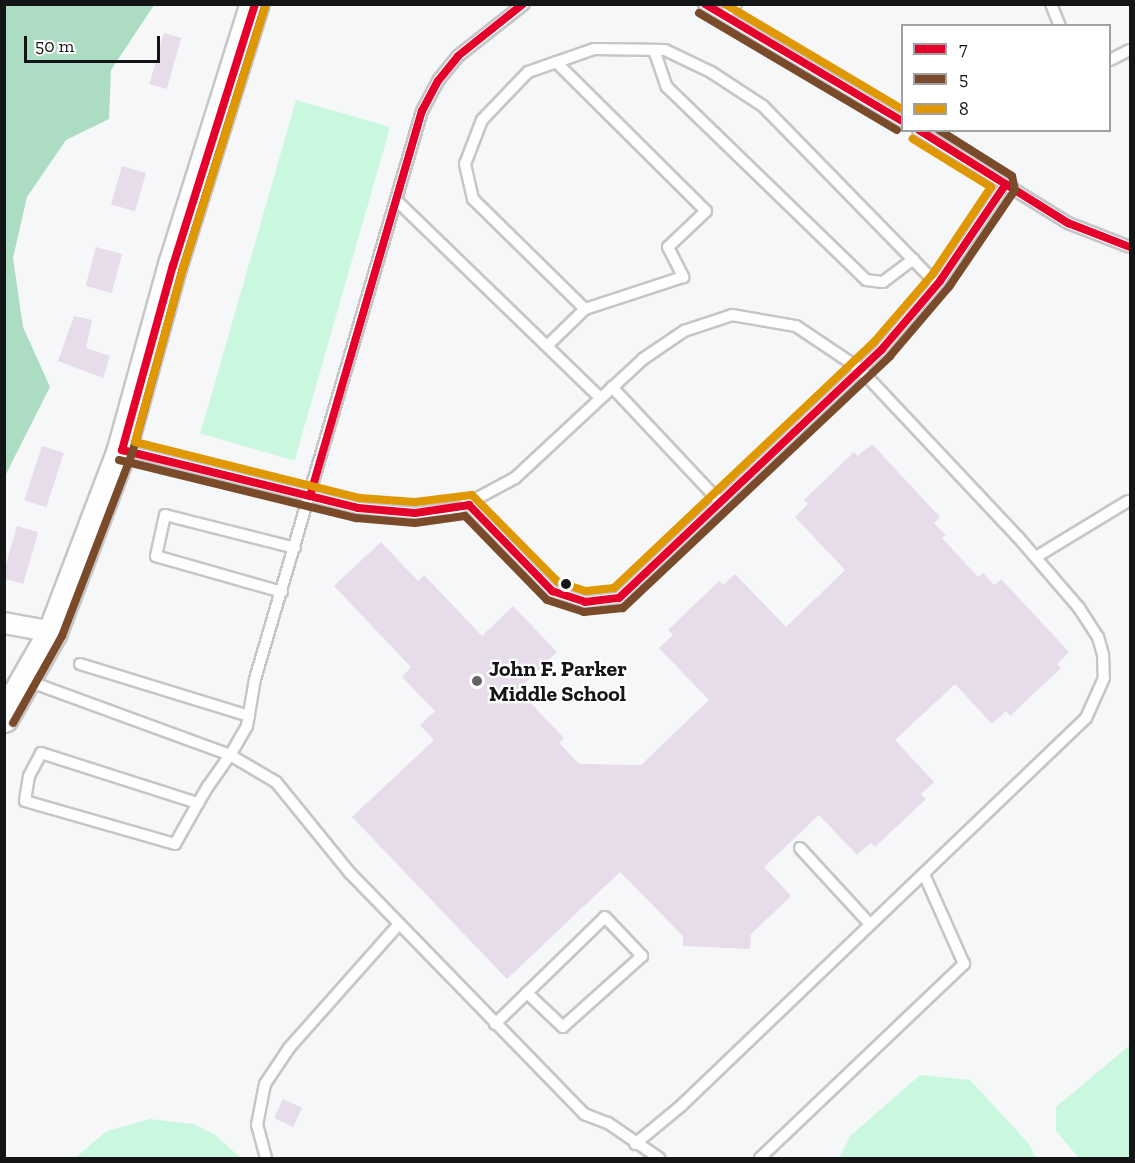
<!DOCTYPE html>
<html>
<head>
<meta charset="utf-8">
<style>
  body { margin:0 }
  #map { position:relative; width:1135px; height:1163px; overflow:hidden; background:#f6f7f9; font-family:"Zilla Slab",serif }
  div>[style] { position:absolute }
  .green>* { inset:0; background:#caf8df; transform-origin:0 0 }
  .forest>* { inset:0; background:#acddc3 }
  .building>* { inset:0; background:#e6dcea; transform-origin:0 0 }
  .roads { filter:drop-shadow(2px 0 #c6c6c8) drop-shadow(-2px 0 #c6c6c8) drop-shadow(0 2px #c6c6c8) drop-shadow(0 -2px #c6c6c8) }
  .lane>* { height:10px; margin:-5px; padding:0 5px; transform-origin:5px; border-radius:5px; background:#fefefe }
  .street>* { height:20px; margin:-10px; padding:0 10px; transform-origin:10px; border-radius:10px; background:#fefefe }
  .secondary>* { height:28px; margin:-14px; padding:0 14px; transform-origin:14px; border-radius:14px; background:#fefefe }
  .bus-1>* { height:8px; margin:-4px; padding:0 4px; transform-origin:4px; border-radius:4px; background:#e4002b }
  .bus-2>* { height:8px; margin:-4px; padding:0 4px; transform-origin:4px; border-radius:4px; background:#7a4b2a }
  .bus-3>* { height:8px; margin:-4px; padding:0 4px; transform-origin:4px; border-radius:4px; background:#e09802 }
  .dots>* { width:16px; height:16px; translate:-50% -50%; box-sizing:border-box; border:3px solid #fff; border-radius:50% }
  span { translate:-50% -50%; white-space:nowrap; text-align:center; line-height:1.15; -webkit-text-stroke:4.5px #fff; paint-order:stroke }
  .poi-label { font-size:22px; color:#141516; font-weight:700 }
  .left { translate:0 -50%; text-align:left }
  .frame { position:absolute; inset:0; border:6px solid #141516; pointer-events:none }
  .legend { position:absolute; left:901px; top:24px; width:210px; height:108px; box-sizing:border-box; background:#fff; border:2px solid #a1a1a2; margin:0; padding:8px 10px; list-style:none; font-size:18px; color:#141516 }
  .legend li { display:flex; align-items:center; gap:12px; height:30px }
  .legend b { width:30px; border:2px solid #a1a1a2 }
  .scale { position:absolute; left:24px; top:36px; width:136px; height:27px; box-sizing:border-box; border:3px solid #141516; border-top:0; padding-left:8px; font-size:18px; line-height:21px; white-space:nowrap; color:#141516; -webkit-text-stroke:4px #fff; paint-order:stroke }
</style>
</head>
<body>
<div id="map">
  <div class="green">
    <div style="left:296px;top:100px;width:98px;height:347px;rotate:16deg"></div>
    <div style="clip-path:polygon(1130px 1045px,1130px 1158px,1079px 1158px,1056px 1131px,1056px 1107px)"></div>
    <div style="clip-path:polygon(920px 1075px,970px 1080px,1029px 1144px,1036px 1158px,839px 1158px,850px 1136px)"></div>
    <div style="clip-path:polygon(150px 1119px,193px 1124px,215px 1135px,241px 1158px,75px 1158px,107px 1131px)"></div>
  </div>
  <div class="forest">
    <div style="clip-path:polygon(5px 4px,154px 5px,111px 70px,109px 119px,66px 140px,27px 197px,13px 258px,23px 327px,50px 387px,5px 476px)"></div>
  </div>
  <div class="building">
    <div style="left:164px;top:33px;width:18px;height:53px;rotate:16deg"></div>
    <div style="left:122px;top:166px;width:25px;height:40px;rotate:16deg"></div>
    <div style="left:96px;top:247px;width:27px;height:40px;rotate:15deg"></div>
    <div style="clip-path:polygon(74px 316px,92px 320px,86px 348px,110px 356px,103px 378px,58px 361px)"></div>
    <div style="clip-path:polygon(872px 444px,940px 517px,934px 523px,946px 535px,942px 538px,978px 577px,983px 573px,994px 585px,1001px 579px,1069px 652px,1057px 664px,1061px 668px,1010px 716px,1006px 711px,992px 724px,955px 684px,895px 740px,934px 782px,921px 794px,926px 799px,875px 847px,871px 843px,857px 855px,819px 815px,764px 867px,791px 896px,751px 934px,750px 949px,683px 946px,683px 936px,620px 872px,507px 979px,352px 817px,434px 740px,420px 725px,435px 711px,402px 677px,411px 667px,334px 586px,381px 542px,418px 581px,424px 575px,482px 636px,513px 606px,557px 652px,518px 690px,564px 738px,559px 743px,579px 764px,641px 765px,709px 700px,659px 648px,673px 635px,668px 630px,719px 581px,723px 585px,735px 574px,786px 627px,845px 570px,795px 517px,808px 504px,804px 500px,854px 452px,858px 456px)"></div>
    <div style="left:42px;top:446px;width:23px;height:57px;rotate:18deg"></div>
    <div style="left:17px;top:526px;width:22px;height:54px;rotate:16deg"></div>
    <div style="left:283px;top:1099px;width:21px;height:21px;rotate:25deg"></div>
  </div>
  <div class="roads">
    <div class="lane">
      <div style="left:524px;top:4px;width:84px;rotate:141.8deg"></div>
      <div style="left:458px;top:56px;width:32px;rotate:129deg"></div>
      <div style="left:438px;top:81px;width:34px;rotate:118deg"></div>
      <div style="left:422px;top:111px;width:592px;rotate:106.38deg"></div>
      <div style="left:255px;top:679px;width:48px;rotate:99.7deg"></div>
      <div style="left:247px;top:726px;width:34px;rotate:120deg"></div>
      <div style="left:230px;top:755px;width:53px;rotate:30.4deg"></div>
      <div style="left:276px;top:782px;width:117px;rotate:50.9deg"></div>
      <div style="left:350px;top:873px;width:336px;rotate:45.8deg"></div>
      <div style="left:584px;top:1114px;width:26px;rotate:21deg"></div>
      <div style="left:608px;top:1123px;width:62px;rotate:34.5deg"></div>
      <div style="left:704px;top:4px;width:230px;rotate:30.6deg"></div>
      <div style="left:1051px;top:4px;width:24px;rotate:68deg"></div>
      <div style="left:725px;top:14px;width:15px;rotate:-42deg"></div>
      <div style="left:654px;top:50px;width:39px;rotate:71deg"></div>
      <div style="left:667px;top:87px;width:277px;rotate:44.1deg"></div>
      <div style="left:866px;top:280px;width:17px;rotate:7deg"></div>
      <div style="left:883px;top:282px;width:38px;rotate:-37deg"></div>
      <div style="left:1110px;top:60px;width:22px;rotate:-27deg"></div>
      <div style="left:556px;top:62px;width:211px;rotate:44.8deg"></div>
      <div style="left:706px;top:211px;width:52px;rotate:136.5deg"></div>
      <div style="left:668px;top:247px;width:34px;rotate:63deg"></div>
      <div style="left:683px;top:277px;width:103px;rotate:161.9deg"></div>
      <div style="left:918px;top:130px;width:176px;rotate:31.8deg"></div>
      <div style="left:1068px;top:223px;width:66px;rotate:21.2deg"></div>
      <div style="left:397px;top:201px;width:283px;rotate:44.1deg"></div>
      <div style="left:548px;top:345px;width:52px;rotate:-44.2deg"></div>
      <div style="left:585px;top:309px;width:157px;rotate:-135.5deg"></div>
      <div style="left:473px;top:199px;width:36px;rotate:-103deg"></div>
      <div style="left:465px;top:164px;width:47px;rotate:-68.9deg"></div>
      <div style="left:482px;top:120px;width:66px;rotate:-46.2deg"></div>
      <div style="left:528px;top:72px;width:70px;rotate:-19.2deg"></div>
      <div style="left:594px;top:49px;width:71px;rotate:0.8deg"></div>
      <div style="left:665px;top:50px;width:51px;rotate:25.6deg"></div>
      <div style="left:711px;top:72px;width:62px;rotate:33.2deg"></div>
      <div style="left:763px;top:106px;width:249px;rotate:45.7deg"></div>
      <div style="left:612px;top:387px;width:158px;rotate:46.8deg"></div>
      <div style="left:124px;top:450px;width:241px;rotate:13.9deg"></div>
      <div style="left:358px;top:508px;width:57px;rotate:5deg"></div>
      <div style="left:415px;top:513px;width:44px;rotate:-6.5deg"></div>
      <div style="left:459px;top:508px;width:64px;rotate:-28.2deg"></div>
      <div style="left:515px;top:478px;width:175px;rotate:-42.9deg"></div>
      <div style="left:643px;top:359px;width:50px;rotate:-34.3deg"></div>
      <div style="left:684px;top:331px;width:51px;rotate:-18.4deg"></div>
      <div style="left:732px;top:315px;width:65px;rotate:9.8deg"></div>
      <div style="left:796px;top:326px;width:77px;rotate:33.9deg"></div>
      <div style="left:860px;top:369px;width:231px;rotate:46.8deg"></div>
      <div style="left:1018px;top:537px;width:94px;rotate:49.3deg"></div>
      <div style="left:1079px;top:608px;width:35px;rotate:57deg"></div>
      <div style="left:1098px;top:637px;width:19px;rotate:74deg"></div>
      <div style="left:1103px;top:655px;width:23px;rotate:88deg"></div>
      <div style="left:1104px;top:678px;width:44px;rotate:114.2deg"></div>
      <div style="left:1086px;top:718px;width:559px;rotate:136.23deg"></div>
      <div style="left:682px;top:1105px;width:61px;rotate:140.3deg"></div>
      <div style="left:469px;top:505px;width:120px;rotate:46deg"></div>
      <div style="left:552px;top:591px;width:35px;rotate:18deg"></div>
      <div style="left:585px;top:602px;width:34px;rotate:-7deg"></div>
      <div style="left:619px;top:598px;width:362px;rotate:-43.4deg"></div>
      <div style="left:882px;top:349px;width:89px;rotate:-49.5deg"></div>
      <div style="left:940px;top:281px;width:117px;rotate:-55.8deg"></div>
      <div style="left:1036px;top:557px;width:108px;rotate:-31.3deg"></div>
      <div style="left:282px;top:592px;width:131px;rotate:-164.1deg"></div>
      <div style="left:156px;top:556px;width:42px;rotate:-77.6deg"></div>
      <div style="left:165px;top:515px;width:134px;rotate:14.2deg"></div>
      <div style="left:80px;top:664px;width:177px;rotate:17.1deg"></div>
      <div style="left:28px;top:681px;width:215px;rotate:20.1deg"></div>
      <div style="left:230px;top:755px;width:38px;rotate:125deg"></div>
      <div style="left:208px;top:786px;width:20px;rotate:120deg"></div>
      <div style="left:198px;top:803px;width:47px;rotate:119.3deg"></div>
      <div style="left:175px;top:844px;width:156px;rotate:-164deg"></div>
      <div style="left:25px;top:801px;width:25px;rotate:-81deg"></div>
      <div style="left:29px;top:776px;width:26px;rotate:-62deg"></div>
      <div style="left:41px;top:753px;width:165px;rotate:17.7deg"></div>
      <div style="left:800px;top:848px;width:103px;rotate:47.4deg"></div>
      <div style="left:495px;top:1024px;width:153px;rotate:-44.2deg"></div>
      <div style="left:605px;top:917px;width:54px;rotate:46.5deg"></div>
      <div style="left:642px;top:956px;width:106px;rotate:138.1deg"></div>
      <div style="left:563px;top:1027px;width:50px;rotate:-136.6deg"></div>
      <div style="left:266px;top:1158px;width:34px;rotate:-105deg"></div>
      <div style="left:257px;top:1125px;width:42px;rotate:-79deg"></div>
      <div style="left:265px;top:1084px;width:43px;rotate:-56.3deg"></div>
      <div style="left:289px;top:1048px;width:166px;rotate:-48.4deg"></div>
      <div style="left:760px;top:1158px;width:282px;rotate:-43.6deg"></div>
      <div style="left:964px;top:964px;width:98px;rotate:-114deg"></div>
    </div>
    <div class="street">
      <div style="left:4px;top:623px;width:50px;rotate:10.4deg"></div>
    </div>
    <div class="secondary">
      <div style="left:4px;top:718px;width:99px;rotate:-60.3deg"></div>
      <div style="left:53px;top:632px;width:195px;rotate:-69.2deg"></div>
      <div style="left:122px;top:450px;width:192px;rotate:-74.6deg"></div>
      <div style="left:173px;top:265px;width:274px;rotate:-72.6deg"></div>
    </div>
  </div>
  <div class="bus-1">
    <div style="left:255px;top:4px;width:274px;rotate:107.4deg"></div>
    <div style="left:173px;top:265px;width:192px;rotate:105.4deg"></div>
    <div style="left:122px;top:450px;width:243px;rotate:13.8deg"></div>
    <div style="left:358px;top:508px;width:57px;rotate:5deg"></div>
    <div style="left:415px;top:513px;width:55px;rotate:-8.4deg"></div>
    <div style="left:469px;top:505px;width:120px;rotate:46deg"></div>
    <div style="left:552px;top:591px;width:35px;rotate:18deg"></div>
    <div style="left:585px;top:602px;width:34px;rotate:-7deg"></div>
    <div style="left:619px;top:598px;width:362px;rotate:-43.4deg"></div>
    <div style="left:882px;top:349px;width:89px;rotate:-49.5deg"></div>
    <div style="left:940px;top:281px;width:117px;rotate:-55.8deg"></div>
    <div style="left:705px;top:4px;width:229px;rotate:30.7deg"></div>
    <div style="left:919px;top:130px;width:176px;rotate:32deg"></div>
    <div style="left:1068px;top:223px;width:66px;rotate:21.2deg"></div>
    <div style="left:310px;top:496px;width:401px;rotate:-73.8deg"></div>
    <div style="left:422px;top:111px;width:34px;rotate:-62deg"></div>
    <div style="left:438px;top:81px;width:32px;rotate:-51deg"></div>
    <div style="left:458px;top:56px;width:83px;rotate:-38.7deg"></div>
  </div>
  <div class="bus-2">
    <div style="left:699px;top:13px;width:230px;rotate:30.6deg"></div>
    <div style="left:119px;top:460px;width:244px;rotate:13.8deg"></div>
    <div style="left:356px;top:518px;width:59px;rotate:4.8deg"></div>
    <div style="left:415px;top:523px;width:50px;rotate:-8deg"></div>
    <div style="left:465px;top:516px;width:117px;rotate:45.7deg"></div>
    <div style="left:547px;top:600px;width:39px;rotate:18deg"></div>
    <div style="left:584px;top:612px;width:39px;rotate:-6deg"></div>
    <div style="left:623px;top:608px;width:367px;rotate:-43.3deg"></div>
    <div style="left:890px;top:356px;width:91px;rotate:-49.5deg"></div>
    <div style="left:949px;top:287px;width:117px;rotate:-55.8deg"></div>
    <div style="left:1015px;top:190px;width:14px;rotate:-102deg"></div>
    <div style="left:1012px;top:176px;width:86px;rotate:-147.8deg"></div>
    <div style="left:13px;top:723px;width:100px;rotate:-60.6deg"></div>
    <div style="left:62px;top:636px;width:195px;rotate:-69deg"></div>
    <div style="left:132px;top:454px;width:193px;rotate:-74.7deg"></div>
    <div style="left:183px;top:268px;width:274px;rotate:-72.6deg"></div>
  </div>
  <div class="bus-3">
    <div style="left:725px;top:4px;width:206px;rotate:30.7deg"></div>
    <div style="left:265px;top:7px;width:274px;rotate:107.4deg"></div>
    <div style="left:183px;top:268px;width:180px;rotate:105.4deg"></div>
    <div style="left:135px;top:442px;width:232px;rotate:14deg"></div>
    <div style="left:360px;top:498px;width:55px;rotate:4.2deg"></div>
    <div style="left:415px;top:502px;width:57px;rotate:-7deg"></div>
    <div style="left:472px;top:495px;width:122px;rotate:45.3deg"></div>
    <div style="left:558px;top:582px;width:29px;rotate:18deg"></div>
    <div style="left:586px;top:591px;width:28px;rotate:-6deg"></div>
    <div style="left:614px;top:588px;width:358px;rotate:-43.4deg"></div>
    <div style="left:874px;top:342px;width:89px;rotate:-49.1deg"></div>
    <div style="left:932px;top:275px;width:106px;rotate:-56.2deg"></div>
    <div style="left:991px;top:187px;width:92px;rotate:-148.4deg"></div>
  </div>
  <div class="dots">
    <div style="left:566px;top:584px;background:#141516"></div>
    <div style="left:477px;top:681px;background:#636465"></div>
  </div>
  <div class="poi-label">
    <span class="left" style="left:489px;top:681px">John F. Parker<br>Middle School</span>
  </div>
  <div class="frame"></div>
  <ul class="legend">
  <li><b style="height:8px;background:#e4002b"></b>7</li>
  <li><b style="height:8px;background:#7a4b2a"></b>5</li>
  <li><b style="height:8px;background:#e09802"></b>8</li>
  </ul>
  <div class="scale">50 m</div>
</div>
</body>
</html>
